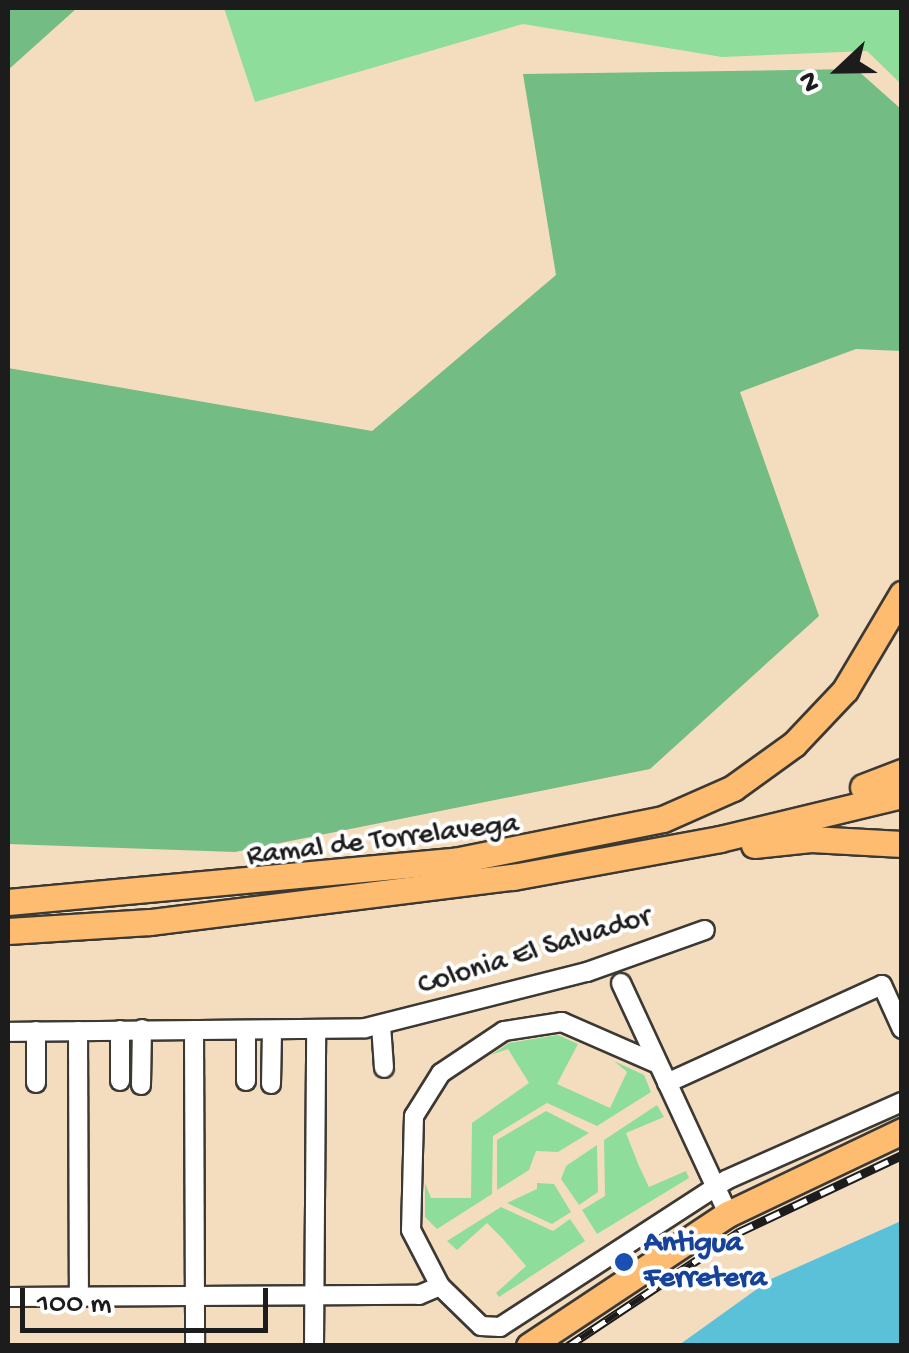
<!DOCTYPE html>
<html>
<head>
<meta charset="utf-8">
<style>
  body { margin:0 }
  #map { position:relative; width:909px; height:1353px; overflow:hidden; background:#f4ddbf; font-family:"Gochi Hand",sans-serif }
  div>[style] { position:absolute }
  .green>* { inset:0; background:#8fdd9b }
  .forest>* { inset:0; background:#73bc83 }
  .water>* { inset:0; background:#5bc1d8 }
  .roads { filter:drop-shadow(2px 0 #3c3934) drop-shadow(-2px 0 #3c3934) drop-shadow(0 2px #3c3934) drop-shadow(0 -2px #3c3934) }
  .minor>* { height:18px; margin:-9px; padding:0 9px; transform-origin:9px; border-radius:9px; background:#fff }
  .highway>* { height:25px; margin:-12.5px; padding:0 12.5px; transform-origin:12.5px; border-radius:12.5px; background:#fdbc70 }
  .rail>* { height:9px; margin-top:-4.5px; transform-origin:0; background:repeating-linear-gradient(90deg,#fff 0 15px,#1c1c1c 0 30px); box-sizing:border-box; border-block:2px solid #1c1c1c }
  .dots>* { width:28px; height:28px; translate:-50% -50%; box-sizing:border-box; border:5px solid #fff; border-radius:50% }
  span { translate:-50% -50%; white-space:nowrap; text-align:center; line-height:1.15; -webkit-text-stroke:8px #fff; paint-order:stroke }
  .street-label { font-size:30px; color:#1c1c1c }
  .transit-label { font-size:30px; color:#164399; font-weight:700 }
  .left { translate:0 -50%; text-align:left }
  .frame { position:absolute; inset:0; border:10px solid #1c1c1c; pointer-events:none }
  .north { position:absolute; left:789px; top:20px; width:100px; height:100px; -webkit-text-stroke:8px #fff; paint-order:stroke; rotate:248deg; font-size:28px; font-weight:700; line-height:40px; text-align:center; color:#1c1c1c }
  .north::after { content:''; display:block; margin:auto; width:35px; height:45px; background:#1c1c1c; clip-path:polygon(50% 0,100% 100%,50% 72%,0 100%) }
  .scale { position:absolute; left:20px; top:1288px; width:248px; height:45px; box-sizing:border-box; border:5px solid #1c1c1c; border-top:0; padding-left:12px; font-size:30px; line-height:35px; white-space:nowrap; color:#1c1c1c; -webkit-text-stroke:8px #fff; paint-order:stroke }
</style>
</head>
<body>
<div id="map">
  <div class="green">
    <div style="clip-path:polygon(224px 8px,901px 8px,901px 84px,867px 51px,722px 57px,523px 24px,255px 102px)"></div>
    <div style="clip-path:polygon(558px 1035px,578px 1044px,557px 1084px,610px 1108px,627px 1072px,614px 1061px,644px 1075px,651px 1092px,597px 1126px,547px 1103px,493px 1136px,492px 1194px,437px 1229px,425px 1217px,425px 1183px,431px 1198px,471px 1198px,472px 1123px,529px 1083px,508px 1049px,491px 1055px,509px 1043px)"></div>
    <div style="clip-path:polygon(657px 1105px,664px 1117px,626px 1133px,639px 1166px,649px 1187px,686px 1171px,689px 1178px,597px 1234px,582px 1210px,605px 1196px,604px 1140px)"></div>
    <div style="clip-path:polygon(546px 1111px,589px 1133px,558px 1152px,536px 1151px,529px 1170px,497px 1190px,497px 1140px)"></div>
    <div style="clip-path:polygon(597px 1145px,598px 1192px,579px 1205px,561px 1179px,566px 1166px)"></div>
    <div style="clip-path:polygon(537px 1183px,554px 1184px,571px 1212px,552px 1224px,507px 1203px,537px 1189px)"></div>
    <div style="clip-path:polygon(501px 1207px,553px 1231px,570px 1219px,585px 1241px,499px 1297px,496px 1293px,526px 1266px,503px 1239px,487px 1223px,457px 1250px,447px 1241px)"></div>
  </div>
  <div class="forest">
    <div style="clip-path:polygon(8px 8px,77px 8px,8px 70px)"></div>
    <div style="clip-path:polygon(856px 69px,901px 109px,901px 351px,856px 349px,740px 392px,819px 616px,650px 769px,235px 852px,8px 844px,8px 368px,372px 431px,556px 275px,523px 74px)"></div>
  </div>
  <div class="water">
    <div style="clip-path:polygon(901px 1221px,901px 1345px,679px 1345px,771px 1279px)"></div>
  </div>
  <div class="roads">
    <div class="minor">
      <div style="left:621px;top:983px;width:255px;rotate:65.1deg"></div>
      <div style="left:381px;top:1025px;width:43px;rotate:86deg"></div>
      <div style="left:120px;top:1030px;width:51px;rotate:90deg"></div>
      <div style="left:194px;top:1030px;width:316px;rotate:89.8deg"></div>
      <div style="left:36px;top:1031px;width:52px;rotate:90deg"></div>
      <div style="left:78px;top:1031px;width:266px;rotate:89.8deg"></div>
      <div style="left:8px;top:1032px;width:357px;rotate:-0.6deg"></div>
      <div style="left:365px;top:1028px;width:229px;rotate:-14.2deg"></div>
      <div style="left:587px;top:972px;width:125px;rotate:-19.6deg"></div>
      <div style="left:658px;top:1064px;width:105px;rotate:-156.4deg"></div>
      <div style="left:562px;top:1022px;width:59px;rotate:171.2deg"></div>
      <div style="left:504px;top:1031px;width:76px;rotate:146.3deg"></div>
      <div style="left:441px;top:1073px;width:51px;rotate:122.1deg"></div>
      <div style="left:414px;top:1116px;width:114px;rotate:91.5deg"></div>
      <div style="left:411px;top:1230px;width:63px;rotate:62.6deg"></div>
      <div style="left:440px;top:1286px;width:57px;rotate:44.3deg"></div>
      <div style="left:481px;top:1326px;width:19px;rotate:3deg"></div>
      <div style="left:500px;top:1327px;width:270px;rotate:-33deg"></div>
      <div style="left:726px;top:1180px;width:193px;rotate:-23.9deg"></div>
      <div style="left:246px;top:1081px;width:50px;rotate:-90deg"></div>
      <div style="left:667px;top:1083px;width:236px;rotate:-24.5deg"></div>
      <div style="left:882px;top:985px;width:48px;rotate:65.6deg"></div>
      <div style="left:271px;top:1084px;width:53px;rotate:-88.9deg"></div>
      <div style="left:141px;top:1085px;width:56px;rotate:-89deg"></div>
      <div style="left:8px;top:1297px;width:411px;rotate:-0.3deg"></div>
      <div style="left:419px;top:1295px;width:23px;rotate:-23deg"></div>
      <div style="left:314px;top:1346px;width:315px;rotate:-89.6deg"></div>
    </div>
    <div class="highway">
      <div style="left:863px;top:787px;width:42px;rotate:-21deg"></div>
      <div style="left:754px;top:845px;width:57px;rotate:-6deg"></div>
      <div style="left:811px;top:839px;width:91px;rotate:3.1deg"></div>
      <div style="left:8px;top:902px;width:448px;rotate:-5.3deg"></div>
      <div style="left:454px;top:861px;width:213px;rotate:-11.4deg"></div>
      <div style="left:663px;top:819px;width:77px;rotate:-23.9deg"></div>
      <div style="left:733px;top:788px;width:75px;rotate:-35.8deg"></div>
      <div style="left:794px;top:744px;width:74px;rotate:-46.6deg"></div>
      <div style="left:845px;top:690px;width:112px;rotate:-59.3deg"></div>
      <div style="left:8px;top:931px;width:142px;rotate:-3.6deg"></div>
      <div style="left:150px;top:922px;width:366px;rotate:-7.1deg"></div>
      <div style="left:513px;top:877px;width:210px;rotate:-10.4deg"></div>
      <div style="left:720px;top:839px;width:187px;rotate:-13.6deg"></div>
      <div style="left:529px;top:1346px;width:239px;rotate:-33.6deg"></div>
      <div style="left:728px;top:1214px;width:193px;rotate:-25.5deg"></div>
    </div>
  </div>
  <div class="rail">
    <div style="left:568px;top:1346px;width:206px;rotate:-33.7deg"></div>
    <div style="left:739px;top:1232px;width:180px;rotate:-25.3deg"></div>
  </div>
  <div class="dots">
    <div style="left:624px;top:1262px;background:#1a4fb4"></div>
  </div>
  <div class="street-label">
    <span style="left:383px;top:842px;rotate:-7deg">Ramal de Torrelavega</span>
    <span style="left:535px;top:953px;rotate:-17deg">Colonia El Salvador</span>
  </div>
  <div class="transit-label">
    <span class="left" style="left:644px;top:1262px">Antigua<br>Ferretera</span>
  </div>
  <div class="frame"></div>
  <div class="north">N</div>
  <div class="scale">100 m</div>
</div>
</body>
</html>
